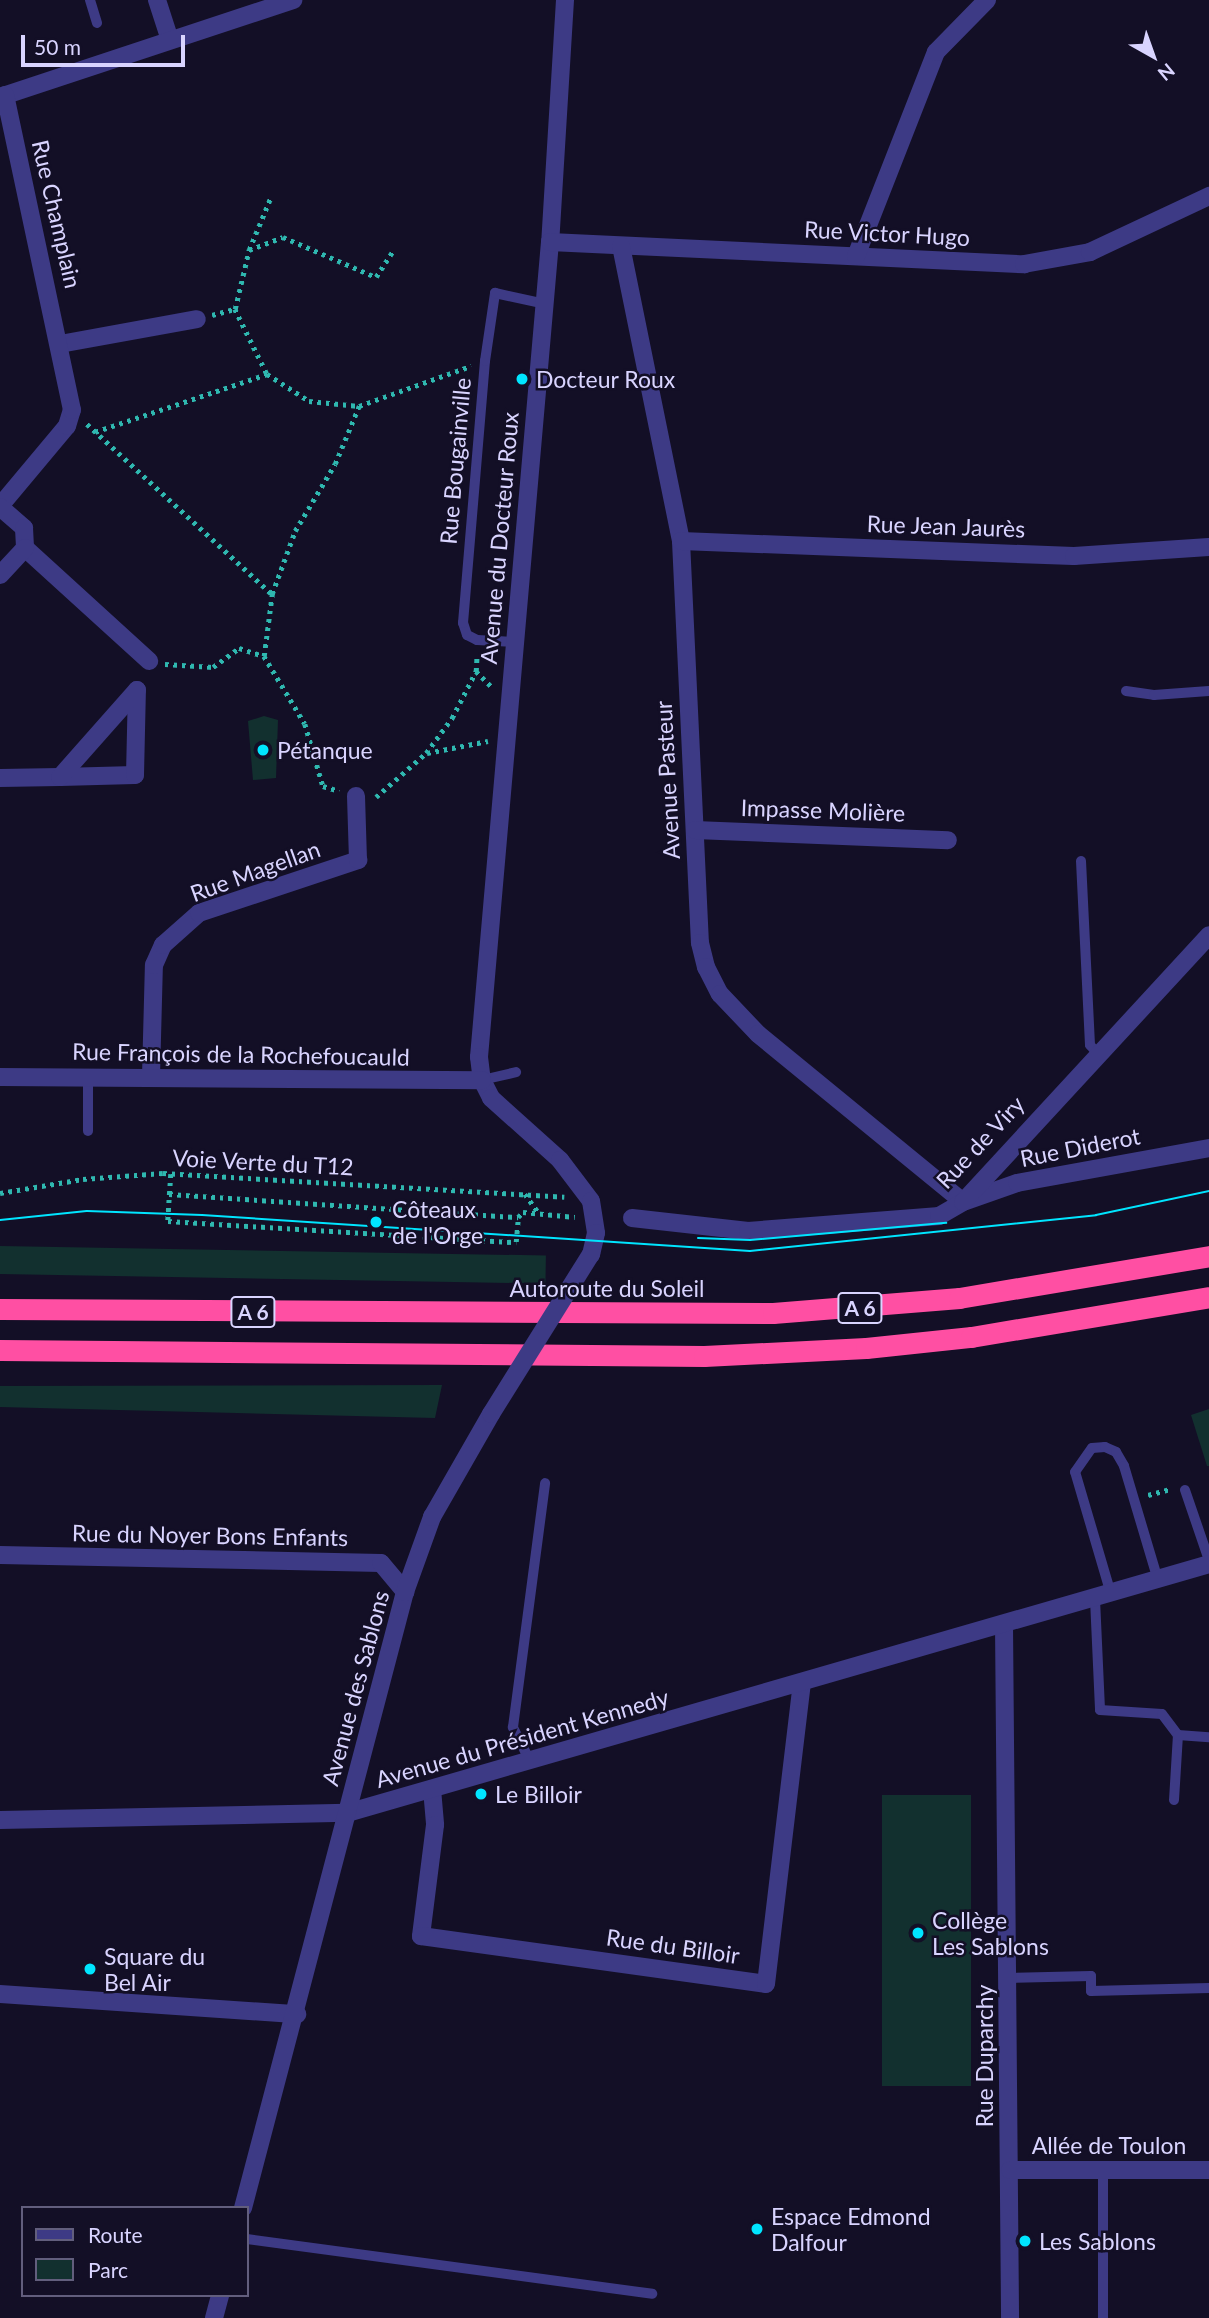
<!DOCTYPE html>
<html>
<head>
<meta charset="utf-8">
<style>
  body { margin:0 }
  #map { position:relative; width:1209px; height:2318px; overflow:hidden; background:#130f26; font-family:Lato,sans-serif }
  div>[style] { position:absolute }
  .green>* { inset:0; background:#12302f; transform-origin:0 0 }
  .path>* { height:4.5px; margin-top:-2.25px; transform-origin:0; background:repeating-linear-gradient(90deg,#2fb8b0 0 3.5px,transparent 0 8.5px) }
  .lane>* { height:10px; margin:-5px; padding:0 5px; transform-origin:5px; border-radius:5px; background:#3d3a85 }
  .street>* { height:18px; margin:-9px; padding:0 9px; transform-origin:9px; border-radius:9px; background:#3d3a85 }
  .highway>* { height:21px; margin:-10.5px; padding:0 10.5px; transform-origin:10.5px; border-radius:10.5px; background:#ff4fa3 }
  .tram>* { height:2px; margin:-1px; padding:0 1px; transform-origin:1px; border-radius:1px; background:#00e5ff }
  .street-bridge>* { height:18px; margin:-9px; padding:0 9px; transform-origin:9px; border-radius:9px; background:#3d3a85 }
  .dots>* { width:19px; height:19px; translate:-50% -50%; box-sizing:border-box; border:4px solid #130f26; border-radius:50% }
  span { translate:-50% -50%; white-space:nowrap; text-align:center; line-height:1.15; -webkit-text-stroke:5px #130f26; paint-order:stroke }
  .shield-label span { padding:2px 5px; background:#130f26; border:2px solid; border-radius:5px; -webkit-text-stroke-width:0 }
  .shield-label { font-size:21px; color:#d9d4ff; font-weight:700 }
  .street-label { font-size:23px; color:#d9d4ff }
  .poi-label { font-size:23px; color:#d9d4ff }
  .left { translate:0 -50%; text-align:left }
  .legend { position:absolute; left:21px; top:2206px; width:228px; height:91px; box-sizing:border-box; background:#130f26; border:2px solid #625e7d; margin:0; padding:9px 12px; list-style:none; font-size:21px; color:#d9d4ff }
  .legend li { display:flex; align-items:center; gap:14px; height:35px }
  .legend b { width:35px; border:2px solid #625e7d }
  .north { position:absolute; left:1118px; top:21px; width:70px; height:70px; -webkit-text-stroke:5px #130f26; paint-order:stroke; rotate:140deg; font-size:19px; font-weight:700; line-height:28px; text-align:center; color:#d9d4ff }
  .north::after { content:''; display:block; margin:auto; width:24px; height:32px; background:#d9d4ff; clip-path:polygon(50% 0,100% 100%,50% 72%,0 100%) }
  .scale { position:absolute; left:21px; top:35px; width:164px; height:32px; box-sizing:border-box; border:4px solid #d9d4ff; border-top:0; padding-left:9px; font-size:21px; line-height:24px; white-space:nowrap; color:#d9d4ff; -webkit-text-stroke:5px #130f26; paint-order:stroke }
</style>
</head>
<body>
<div id="map">
  <div class="green">
    <div style="clip-path:polygon(264px 716px,278px 720px,276px 778px,253px 780px,248px 721px)"></div>
    <div style="left:0;top:1246px;width:546px;height:28px;rotate:1deg"></div>
    <div style="clip-path:polygon(442px 1385px,435px 1418px,0 1407px,0 1386px)"></div>
    <div style="clip-path:polygon(1209px 1409px,1209px 1466px,1207px 1466px,1191px 1415px)"></div>
    <div style="left:971px;top:1795px;width:291px;height:89px;rotate:90deg"></div>
  </div>
  <div class="path">
    <div style="left:249px;top:250px;width:36px;rotate:-21deg"></div>
    <div style="left:283px;top:237px;width:101px;rotate:23.3deg"></div>
    <div style="left:376px;top:277px;width:31px;rotate:-57deg"></div>
    <div style="left:235px;top:309px;width:72px;rotate:63.8deg"></div>
    <div style="left:267px;top:374px;width:50px;rotate:32.7deg"></div>
    <div style="left:309px;top:401px;width:50px;rotate:5.7deg"></div>
    <div style="left:212px;top:315px;width:24px;rotate:-15deg"></div>
    <div style="left:235px;top:309px;width:61px;rotate:-76.7deg"></div>
    <div style="left:249px;top:250px;width:55px;rotate:-67.6deg"></div>
    <div style="left:87px;top:424px;width:251px;rotate:42.6deg"></div>
    <div style="left:95px;top:432px;width:182px;rotate:-18.6deg"></div>
    <div style="left:264px;top:656px;width:63px;rotate:-82.6deg"></div>
    <div style="left:272px;top:594px;width:67px;rotate:-69.9deg"></div>
    <div style="left:295px;top:531px;width:78px;rotate:-59.2deg"></div>
    <div style="left:335px;top:464px;width:63px;rotate:-67.5deg"></div>
    <div style="left:359px;top:406px;width:119px;rotate:-19.7deg"></div>
    <div style="left:165px;top:664px;width:48px;rotate:3.6deg"></div>
    <div style="left:213px;top:667px;width:32px;rotate:-36deg"></div>
    <div style="left:239px;top:648px;width:26px;rotate:18deg"></div>
    <div style="left:264px;top:656px;width:79px;rotate:58.9deg"></div>
    <div style="left:305px;top:724px;width:65px;rotate:73.8deg"></div>
    <div style="left:323px;top:786px;width:17px;rotate:17deg"></div>
    <div style="left:476px;top:671px;width:23px;rotate:45deg"></div>
    <div style="left:427px;top:753px;width:62px;rotate:-11.1deg"></div>
    <div style="left:376px;top:797px;width:67px;rotate:-41.3deg"></div>
    <div style="left:426px;top:753px;width:44px;rotate:-53.4deg"></div>
    <div style="left:452px;top:718px;width:53px;rotate:-62.9deg"></div>
    <div style="left:476px;top:671px;width:17px;rotate:-87deg"></div>
    <div style="left:171px;top:1174px;width:47px;rotate:93.7deg"></div>
    <div style="left:168px;top:1221px;width:349px;rotate:3.5deg"></div>
    <div style="left:516px;top:1242px;width:25px;rotate:-85deg"></div>
    <div style="left:518px;top:1217px;width:7px;rotate:-45deg"></div>
    <div style="left:523px;top:1212px;width:52px;rotate:5.5deg"></div>
    <div style="left:0;top:1193px;width:84px;rotate:-9.6deg"></div>
    <div style="left:83px;top:1179px;width:80px;rotate:-4.3deg"></div>
    <div style="left:163px;top:1173px;width:402px;rotate:3.4deg"></div>
    <div style="left:169px;top:1194px;width:350px;rotate:3.8deg"></div>
    <div style="left:525px;top:1194px;width:24px;rotate:54deg"></div>
    <div style="left:1148px;top:1495px;width:23px;rotate:-15deg"></div>
  </div>
  <div class="lane">
    <div style="left:90px;top:0;width:24px;rotate:73deg"></div>
    <div style="left:515px;top:642px;width:38px;rotate:-177deg"></div>
    <div style="left:477px;top:640px;width:11px;rotate:-153deg"></div>
    <div style="left:467px;top:635px;width:13px;rotate:-108deg"></div>
    <div style="left:463px;top:623px;width:263px;rotate:-85.2deg"></div>
    <div style="left:485px;top:361px;width:69px;rotate:-81.6deg"></div>
    <div style="left:495px;top:293px;width:51px;rotate:12.4deg"></div>
    <div style="left:1126px;top:691px;width:28px;rotate:8deg"></div>
    <div style="left:1154px;top:695px;width:55px;rotate:-4.2deg"></div>
    <div style="left:1081px;top:861px;width:184px;rotate:87.2deg"></div>
    <div style="left:1090px;top:1045px;width:12px;rotate:48deg"></div>
    <div style="left:88px;top:1077px;width:54px;rotate:90deg"></div>
    <div style="left:482px;top:1080px;width:35px;rotate:-13deg"></div>
    <div style="left:1185px;top:1490px;width:74px;rotate:71.1deg"></div>
    <div style="left:1111px;top:1594px;width:127px;rotate:-106.4deg"></div>
    <div style="left:1075px;top:1472px;width:29px;rotate:-55deg"></div>
    <div style="left:1092px;top:1448px;width:13px;rotate:-4deg"></div>
    <div style="left:1105px;top:1447px;width:12px;rotate:24deg"></div>
    <div style="left:1116px;top:1452px;width:16px;rotate:60deg"></div>
    <div style="left:1124px;top:1466px;width:119px;rotate:73.4deg"></div>
    <div style="left:1095px;top:1599px;width:111px;rotate:87.4deg"></div>
    <div style="left:1100px;top:1710px;width:62px;rotate:3.7deg"></div>
    <div style="left:1162px;top:1714px;width:26px;rotate:53deg"></div>
    <div style="left:530px;top:1761px;width:38px;rotate:-117deg"></div>
    <div style="left:513px;top:1727px;width:246px;rotate:-82.5deg"></div>
    <div style="left:1174px;top:1800px;width:65px;rotate:-86.5deg"></div>
    <div style="left:1178px;top:1735px;width:31px;rotate:4deg"></div>
    <div style="left:1008px;top:1978px;width:83px;rotate:-1.4deg"></div>
    <div style="left:1091px;top:1976px;width:15px;rotate:90deg"></div>
    <div style="left:1091px;top:1991px;width:118px;rotate:-1.5deg"></div>
    <div style="left:247px;top:2239px;width:409px;rotate:7.7deg"></div>
    <div style="left:1103px;top:2318px;width:150px;rotate:-90deg"></div>
  </div>
  <div class="street">
    <div style="left:157px;top:0;width:42px;rotate:72deg"></div>
    <div style="left:565px;top:0;width:242px;rotate:93.5deg"></div>
    <div style="left:550px;top:242px;width:818px;rotate:94.98deg"></div>
    <div style="left:479px;top:1057px;width:23px;rotate:83deg"></div>
    <div style="left:482px;top:1080px;width:20px;rotate:63deg"></div>
    <div style="left:491px;top:1098px;width:93px;rotate:41.9deg"></div>
    <div style="left:560px;top:1160px;width:51px;rotate:52.9deg"></div>
    <div style="left:591px;top:1201px;width:32px;rotate:81deg"></div>
    <div style="left:596px;top:1233px;width:22px;rotate:103deg"></div>
    <div style="left:0;top:97px;width:309px;rotate:-18.3deg"></div>
    <div style="left:550px;top:242px;width:475px;rotate:2.7deg"></div>
    <div style="left:1024px;top:264px;width:67px;rotate:-10.3deg"></div>
    <div style="left:1090px;top:252px;width:132px;rotate:-25.2deg"></div>
    <div style="left:621px;top:246px;width:301px;rotate:78.5deg"></div>
    <div style="left:681px;top:541px;width:402px;rotate:87.3deg"></div>
    <div style="left:700px;top:943px;width:25px;rotate:76deg"></div>
    <div style="left:706px;top:967px;width:30px;rotate:63deg"></div>
    <div style="left:720px;top:994px;width:55px;rotate:46.5deg"></div>
    <div style="left:758px;top:1034px;width:265px;rotate:39.3deg"></div>
    <div style="left:856px;top:256px;width:219px;rotate:-68.6deg"></div>
    <div style="left:936px;top:52px;width:73px;rotate:-45.6deg"></div>
    <div style="left:60px;top:344px;width:139px;rotate:-10.3deg"></div>
    <div style="left:0;top:506px;width:104px;rotate:-50.1deg"></div>
    <div style="left:67px;top:426px;width:17px;rotate:-73deg"></div>
    <div style="left:72px;top:410px;width:322px;rotate:-102deg"></div>
    <div style="left:0;top:507px;width:32px;rotate:41deg"></div>
    <div style="left:24px;top:528px;width:20px;rotate:87deg"></div>
    <div style="left:25px;top:548px;width:168px;rotate:42.3deg"></div>
    <div style="left:681px;top:541px;width:393px;rotate:2.2deg"></div>
    <div style="left:1074px;top:556px;width:135px;rotate:-3.8deg"></div>
    <div style="left:0;top:575px;width:37px;rotate:-47deg"></div>
    <div style="left:0;top:778px;width:60px;rotate:-1deg"></div>
    <div style="left:60px;top:777px;width:75px;rotate:-1.5deg"></div>
    <div style="left:135px;top:775px;width:85px;rotate:-88.7deg"></div>
    <div style="left:137px;top:690px;width:116px;rotate:131.5deg"></div>
    <div style="left:695px;top:830px;width:253px;rotate:2.3deg"></div>
    <div style="left:151px;top:1076px;width:111px;rotate:-88.5deg"></div>
    <div style="left:154px;top:965px;width:22px;rotate:-66deg"></div>
    <div style="left:163px;top:945px;width:48px;rotate:-41.6deg"></div>
    <div style="left:199px;top:913px;width:168px;rotate:-18.4deg"></div>
    <div style="left:358px;top:860px;width:64px;rotate:-91.8deg"></div>
    <div style="left:0;top:1077px;width:482px;rotate:0.4deg"></div>
    <div style="left:966px;top:1201px;width:54px;rotate:-19.4deg"></div>
    <div style="left:1017px;top:1183px;width:195px;rotate:-10.3deg"></div>
    <div style="left:632px;top:1218px;width:117px;rotate:6.4deg"></div>
    <div style="left:748px;top:1231px;width:192px;rotate:-4.5deg"></div>
    <div style="left:939px;top:1216px;width:28px;rotate:-30deg"></div>
    <div style="left:963px;top:1202px;width:363px;rotate:-47.3deg"></div>
    <div style="left:0;top:1555px;width:381px;rotate:1.2deg"></div>
    <div style="left:381px;top:1563px;width:38px;rotate:50deg"></div>
    <div style="left:1004px;top:1625px;width:693px;rotate:89.5deg"></div>
    <div style="left:432px;top:1789px;width:36px;rotate:85deg"></div>
    <div style="left:435px;top:1825px;width:112px;rotate:97.2deg"></div>
    <div style="left:421px;top:1936px;width:348px;rotate:7.9deg"></div>
    <div style="left:766px;top:1984px;width:303px;rotate:-83.2deg"></div>
    <div style="left:0;top:1820px;width:347px;rotate:-1.2deg"></div>
    <div style="left:347px;top:1813px;width:897px;rotate:-16.11deg"></div>
    <div style="left:0;top:1994px;width:298px;rotate:3.9deg"></div>
    <div style="left:1010px;top:2170px;width:199px"></div>
    <div style="left:243px;top:2208px;width:637px;rotate:-75.27deg"></div>
    <div style="left:405px;top:1592px;width:80px;rotate:-70.2deg"></div>
    <div style="left:432px;top:1517px;width:119px;rotate:-60.2deg"></div>
    <div style="left:214px;top:2318px;width:24px;rotate:-75deg"></div>
  </div>
  <div class="highway">
    <div style="left:0;top:1309px;width:773px;rotate:0.3deg"></div>
    <div style="left:773px;top:1313px;width:187px;rotate:-4.6deg"></div>
    <div style="left:959px;top:1298px;width:254px;rotate:-9.5deg"></div>
    <div style="left:0;top:1350px;width:704px;rotate:0.49deg"></div>
    <div style="left:704px;top:1356px;width:162px;rotate:-2.8deg"></div>
    <div style="left:866px;top:1348px;width:106px;rotate:-6deg"></div>
    <div style="left:971px;top:1337px;width:241px;rotate:-9.5deg"></div>
  </div>
  <div class="tram">
    <div style="left:0;top:1220px;width:87px;rotate:-5.9deg"></div>
    <div style="left:87px;top:1211px;width:115px;rotate:2deg"></div>
    <div style="left:202px;top:1215px;width:549px;rotate:3.76deg"></div>
    <div style="left:750px;top:1251px;width:348px;rotate:-5.9deg"></div>
    <div style="left:1096px;top:1215px;width:116px;rotate:-12deg"></div>
    <div style="left:698px;top:1238px;width:52px;rotate:2.2deg"></div>
    <div style="left:750px;top:1240px;width:197px;rotate:-5deg"></div>
  </div>
  <div class="street-bridge">
    <div style="left:491px;top:1414px;width:189px;rotate:-58deg"></div>
  </div>
  <div class="dots">
    <div style="left:522px;top:379px;background:#00e5ff"></div>
    <div style="left:263px;top:750px;background:#00e5ff"></div>
    <div style="left:376px;top:1222px;background:#00e5ff"></div>
    <div style="left:481px;top:1794px;background:#00e5ff"></div>
    <div style="left:918px;top:1933px;background:#00e5ff"></div>
    <div style="left:90px;top:1969px;background:#00e5ff"></div>
    <div style="left:757px;top:2229px;background:#00e5ff"></div>
    <div style="left:1025px;top:2241px;background:#00e5ff"></div>
  </div>
  <div class="shield-label">
    <span style="left:860px;top:1308px">A 6</span>
    <span style="left:253px;top:1312px">A 6</span>
  </div>
  <div class="street-label">
    <span style="left:57px;top:214px;rotate:77deg">Rue Champlain</span>
    <span style="left:887px;top:233px;rotate:3deg">Rue Victor Hugo</span>
    <span style="left:455px;top:461px;rotate:-85deg">Rue Bougainville</span>
    <span style="left:946px;top:526px;rotate:2deg">Rue Jean Jaurès</span>
    <span style="left:499px;top:538px;rotate:-85deg">Avenue du Docteur Roux</span>
    <span style="left:667px;top:780px;rotate:-93deg">Avenue Pasteur</span>
    <span style="left:823px;top:810px;rotate:2deg">Impasse Molière</span>
    <span style="left:255px;top:871px;rotate:-20deg">Rue Magellan</span>
    <span style="left:241px;top:1054px;rotate:1deg">Rue François de la Rochefoucauld</span>
    <span style="left:980px;top:1142px;rotate:-47deg">Rue de Viry</span>
    <span style="left:1080px;top:1147px;rotate:-11deg">Rue Diderot</span>
    <span style="left:263px;top:1162px;rotate:3deg">Voie Verte du T12</span>
    <span style="left:607px;top:1288px">Autoroute du Soleil</span>
    <span style="left:210px;top:1535px;rotate:1deg">Rue du Noyer Bons Enfants</span>
    <span style="left:355px;top:1688px;rotate:-75deg">Avenue des Sablons</span>
    <span style="left:522px;top:1738px;rotate:-16deg">Avenue du Président Kennedy</span>
    <span style="left:673px;top:1946px;rotate:8deg">Rue du Billoir</span>
    <span style="left:984px;top:2056px;rotate:-90deg">Rue Duparchy</span>
    <span style="left:1109px;top:2145px">Allée de Toulon</span>
  </div>
  <div class="poi-label">
    <span class="left" style="left:536px;top:379px">Docteur Roux</span>
    <span class="left" style="left:277px;top:750px">Pétanque</span>
    <span class="left" style="left:392px;top:1222px">Côteaux<br>de l'Orge</span>
    <span class="left" style="left:495px;top:1794px">Le Billoir</span>
    <span class="left" style="left:932px;top:1933px">Collège<br>Les Sablons</span>
    <span class="left" style="left:104px;top:1969px">Square du<br>Bel Air</span>
    <span class="left" style="left:771px;top:2229px">Espace Edmond<br>Dalfour</span>
    <span class="left" style="left:1039px;top:2241px">Les Sablons</span>
  </div>
  <ul class="legend">
  <li><b style="height:9px;background:#3d3a85"></b>Route</li>
  <li><b style="height:19px;background:#12302f"></b>Parc</li>
  </ul>
  <div class="north">N</div>
  <div class="scale">50 m</div>
</div>
</body>
</html>
